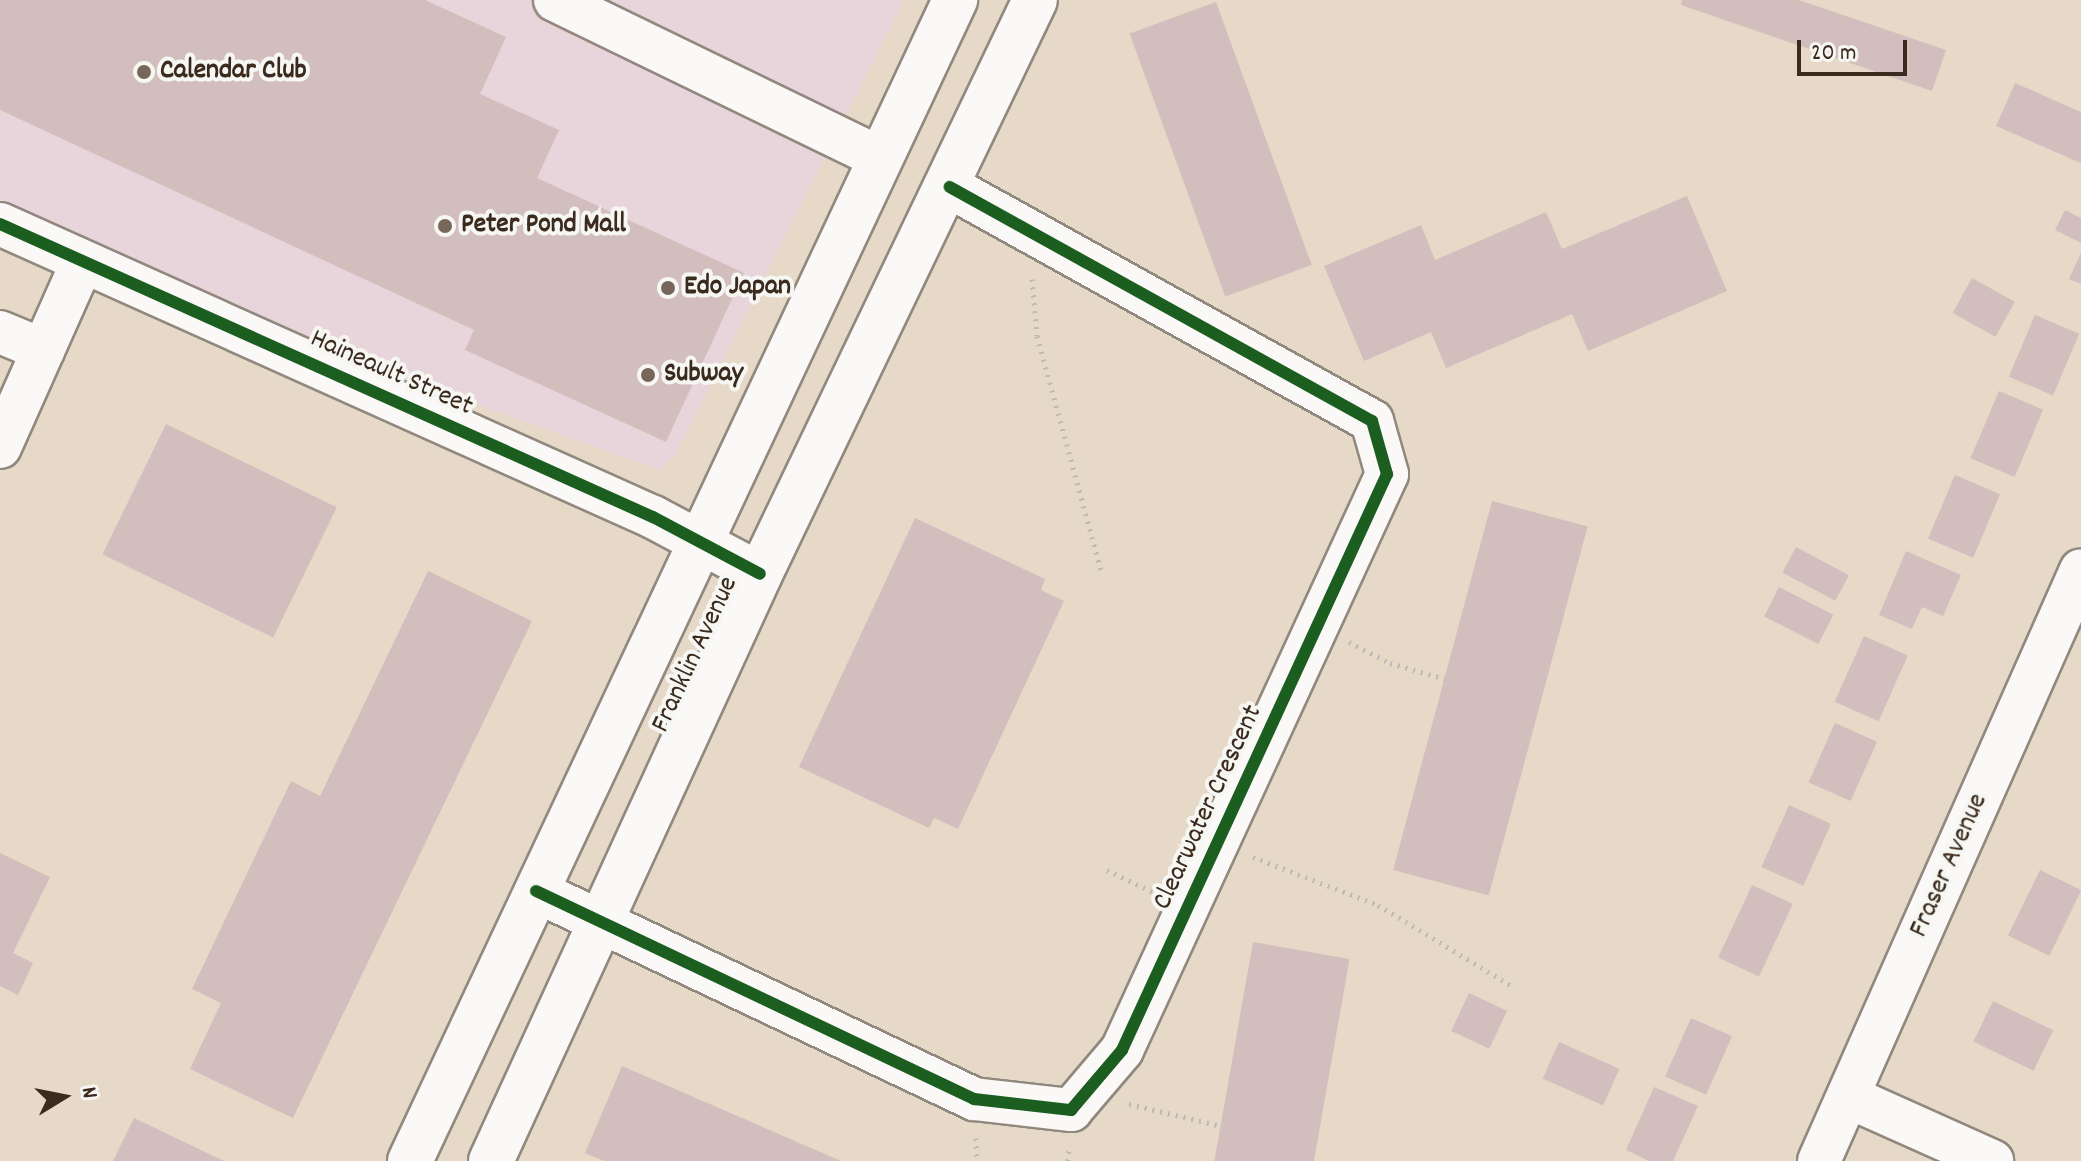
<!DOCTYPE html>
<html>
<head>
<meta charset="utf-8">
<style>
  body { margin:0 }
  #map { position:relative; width:2081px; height:1161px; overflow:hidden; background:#e6d9c8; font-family:Dekko,sans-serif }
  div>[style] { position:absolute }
  .built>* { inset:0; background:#e8d5dc }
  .building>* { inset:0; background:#d2bebd; transform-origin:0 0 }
  .path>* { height:5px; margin-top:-2.5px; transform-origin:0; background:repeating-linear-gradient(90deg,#bfbab6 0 2px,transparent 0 8px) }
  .roads { filter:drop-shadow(2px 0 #91887e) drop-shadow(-2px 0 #91887e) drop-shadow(0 2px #91887e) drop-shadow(0 -2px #91887e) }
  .minor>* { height:42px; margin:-21px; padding:0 21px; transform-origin:21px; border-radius:21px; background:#fbf9f7 }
  .major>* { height:44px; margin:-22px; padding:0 22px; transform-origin:22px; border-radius:22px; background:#fbf9f7 }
  .cycleway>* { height:12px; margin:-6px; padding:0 6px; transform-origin:6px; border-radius:6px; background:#1b5e20 }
  .dots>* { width:22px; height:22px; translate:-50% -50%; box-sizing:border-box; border:4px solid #f6f6f2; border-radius:50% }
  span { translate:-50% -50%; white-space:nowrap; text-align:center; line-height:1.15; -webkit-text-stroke:8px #f6f6f2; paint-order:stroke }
  .poi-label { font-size:28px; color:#3b2a1e; font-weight:700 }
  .left { translate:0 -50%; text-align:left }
  .street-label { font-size:28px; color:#3b2a1e }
  .north { position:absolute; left:24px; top:1057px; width:80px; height:80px; -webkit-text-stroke:6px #f6f6f2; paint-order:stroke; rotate:80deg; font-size:22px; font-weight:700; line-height:32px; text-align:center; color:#3b2a1e }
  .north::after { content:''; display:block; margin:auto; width:28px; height:36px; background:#3b2a1e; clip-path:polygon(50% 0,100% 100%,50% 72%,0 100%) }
  .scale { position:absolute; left:1797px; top:40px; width:110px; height:36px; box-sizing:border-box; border:4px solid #3b2a1e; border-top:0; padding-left:10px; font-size:24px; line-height:28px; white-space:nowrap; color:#3b2a1e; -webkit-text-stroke:6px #f6f6f2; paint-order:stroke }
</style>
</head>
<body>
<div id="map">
  <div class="built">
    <div style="clip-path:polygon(0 0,904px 0,676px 454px,660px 470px,82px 263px,0 224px)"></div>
  </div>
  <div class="building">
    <div style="clip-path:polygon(0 0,425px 0,506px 37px,480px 94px,559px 130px,537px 178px,744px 273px,666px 442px,465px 350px,474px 330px,0 110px)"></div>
    <div style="clip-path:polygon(1682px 0,1799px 0,1946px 50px,1932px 91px,1681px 5px)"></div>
    <div style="left:1216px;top:2px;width:280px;height:92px;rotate:70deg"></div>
    <div style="clip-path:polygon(2015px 83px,2081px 112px,2081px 163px,1996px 126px)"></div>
    <div style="clip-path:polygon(1687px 196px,1727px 291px,1588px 351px,1572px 314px,1446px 368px,1431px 332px,1364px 361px,1324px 266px,1421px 225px,1435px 260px,1546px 212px,1562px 249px)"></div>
    <div style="clip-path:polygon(2065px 210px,2081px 218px,2081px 243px,2055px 230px)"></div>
    <div style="clip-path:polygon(2081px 253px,2081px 284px,2069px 279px)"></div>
    <div style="left:1972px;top:278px;width:49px;height:40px;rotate:29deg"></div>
    <div style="left:2035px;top:315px;width:48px;height:67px;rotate:23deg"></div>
    <div style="left:1999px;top:391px;width:48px;height:73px;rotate:23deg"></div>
    <div style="left:166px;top:424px;width:190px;height:145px;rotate:26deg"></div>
    <div style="left:1955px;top:475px;width:49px;height:69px;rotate:23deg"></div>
    <div style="left:1492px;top:501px;width:99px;height:382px;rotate:15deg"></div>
    <div style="clip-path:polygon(915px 518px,1045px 579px,1041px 590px,1064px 601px,958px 829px,934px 818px,929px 828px,799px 767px)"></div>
    <div style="left:1796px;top:547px;width:60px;height:29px;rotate:28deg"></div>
    <div style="clip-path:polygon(1906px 551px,1961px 575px,1943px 616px,1922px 607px,1912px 629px,1879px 615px)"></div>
    <div style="clip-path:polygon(428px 571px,532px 621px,293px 1118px,190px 1069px,221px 1003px,192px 989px,291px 781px,320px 796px)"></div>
    <div style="left:1779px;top:587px;width:61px;height:33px;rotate:27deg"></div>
    <div style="left:1864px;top:636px;width:48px;height:72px;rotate:24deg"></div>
    <div style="left:1835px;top:723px;width:46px;height:65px;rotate:24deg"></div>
    <div style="left:1789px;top:805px;width:46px;height:68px;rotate:24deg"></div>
    <div style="clip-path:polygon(0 853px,50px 877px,13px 953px,33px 963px,18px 995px,0 986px)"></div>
    <div style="left:2040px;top:870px;width:46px;height:73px;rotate:26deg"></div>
    <div style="left:1752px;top:885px;width:45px;height:80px;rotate:25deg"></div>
    <div style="left:1253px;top:942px;width:98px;height:222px;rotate:10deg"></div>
    <div style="left:1469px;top:993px;width:42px;height:42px;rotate:25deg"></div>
    <div style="left:1993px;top:1001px;width:67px;height:45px;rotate:26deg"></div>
    <div style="left:1691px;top:1018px;width:45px;height:64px;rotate:24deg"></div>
    <div style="left:1559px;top:1042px;width:66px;height:40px;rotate:24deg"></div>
    <div style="clip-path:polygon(622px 1066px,841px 1161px,604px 1161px,585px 1153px)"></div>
    <div style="clip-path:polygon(1654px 1087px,1698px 1106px,1673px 1161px,1649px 1161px,1626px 1150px)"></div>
    <div style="clip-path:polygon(134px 1118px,224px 1161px,113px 1161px)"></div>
  </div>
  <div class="path">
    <div style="left:1032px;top:279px;width:57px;rotate:85deg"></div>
    <div style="left:1037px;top:336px;width:247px;rotate:74.7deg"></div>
    <div style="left:1349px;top:642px;width:46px;rotate:27.1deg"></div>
    <div style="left:1390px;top:663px;width:57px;rotate:16.2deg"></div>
    <div style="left:1253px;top:857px;width:134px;rotate:21deg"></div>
    <div style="left:1378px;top:905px;width:157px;rotate:31.2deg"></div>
    <div style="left:1107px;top:870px;width:51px;rotate:25.6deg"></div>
    <div style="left:1129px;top:1104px;width:95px;rotate:13.4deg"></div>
    <div style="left:976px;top:1138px;width:23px;rotate:88deg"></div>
    <div style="left:1068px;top:1161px;width:14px;rotate:-86deg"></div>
  </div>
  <div class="roads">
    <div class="minor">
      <div style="left:555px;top:0;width:362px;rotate:25.9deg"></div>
      <div style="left:0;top:224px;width:716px;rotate:24.17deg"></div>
      <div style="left:653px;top:517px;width:121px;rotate:28deg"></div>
      <div style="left:0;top:332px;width:47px;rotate:22.7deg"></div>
      <div style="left:0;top:447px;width:201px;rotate:-66deg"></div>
      <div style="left:536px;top:891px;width:485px;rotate:25.4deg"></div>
      <div style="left:974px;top:1099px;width:98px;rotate:6.5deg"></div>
      <div style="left:1071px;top:1110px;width:79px;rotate:-49.6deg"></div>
      <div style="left:1122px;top:1050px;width:634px;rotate:-65.29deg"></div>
      <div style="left:1387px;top:474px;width:55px;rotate:-105.8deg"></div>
      <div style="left:1372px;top:421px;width:483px;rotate:-151deg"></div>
      <div style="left:1849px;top:1097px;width:157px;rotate:24.1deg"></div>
      <div style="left:1819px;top:1161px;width:646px;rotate:-66.09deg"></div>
    </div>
    <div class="major">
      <div style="left:410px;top:1161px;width:1283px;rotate:-64.85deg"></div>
      <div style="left:491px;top:1161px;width:646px;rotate:-65.38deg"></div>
      <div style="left:760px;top:574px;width:636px;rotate:-64.4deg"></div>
    </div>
  </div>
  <div class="cycleway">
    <div style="left:0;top:224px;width:716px;rotate:24.17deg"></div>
    <div style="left:653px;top:517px;width:121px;rotate:28deg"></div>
    <div style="left:536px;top:891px;width:485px;rotate:25.4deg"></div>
    <div style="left:974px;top:1099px;width:98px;rotate:6.5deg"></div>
    <div style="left:1071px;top:1110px;width:79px;rotate:-49.6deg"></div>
    <div style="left:1122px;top:1050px;width:634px;rotate:-65.29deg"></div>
    <div style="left:1387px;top:474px;width:55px;rotate:-105.8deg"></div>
    <div style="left:1372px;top:421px;width:483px;rotate:-151deg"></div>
  </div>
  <div class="dots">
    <div style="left:144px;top:72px;background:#77675a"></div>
    <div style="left:445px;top:226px;background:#77675a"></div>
    <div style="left:668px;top:288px;background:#77675a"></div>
    <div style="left:648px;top:375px;background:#77675a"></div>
  </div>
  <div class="poi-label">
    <span class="left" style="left:160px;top:72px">Calendar Club</span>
    <span class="left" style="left:461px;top:226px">Peter Pond Mall</span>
    <span class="left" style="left:684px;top:288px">Edo Japan</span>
    <span class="left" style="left:664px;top:375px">Subway</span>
  </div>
  <div class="street-label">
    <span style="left:391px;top:374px;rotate:24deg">Haineault Street</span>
    <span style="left:696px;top:655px;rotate:-65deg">Franklin Avenue</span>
    <span style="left:1209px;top:808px;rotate:-65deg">Clearwater Crescent</span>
    <span style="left:1950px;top:866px;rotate:-66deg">Fraser Avenue</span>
  </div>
  <div class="north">N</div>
  <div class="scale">20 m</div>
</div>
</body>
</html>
